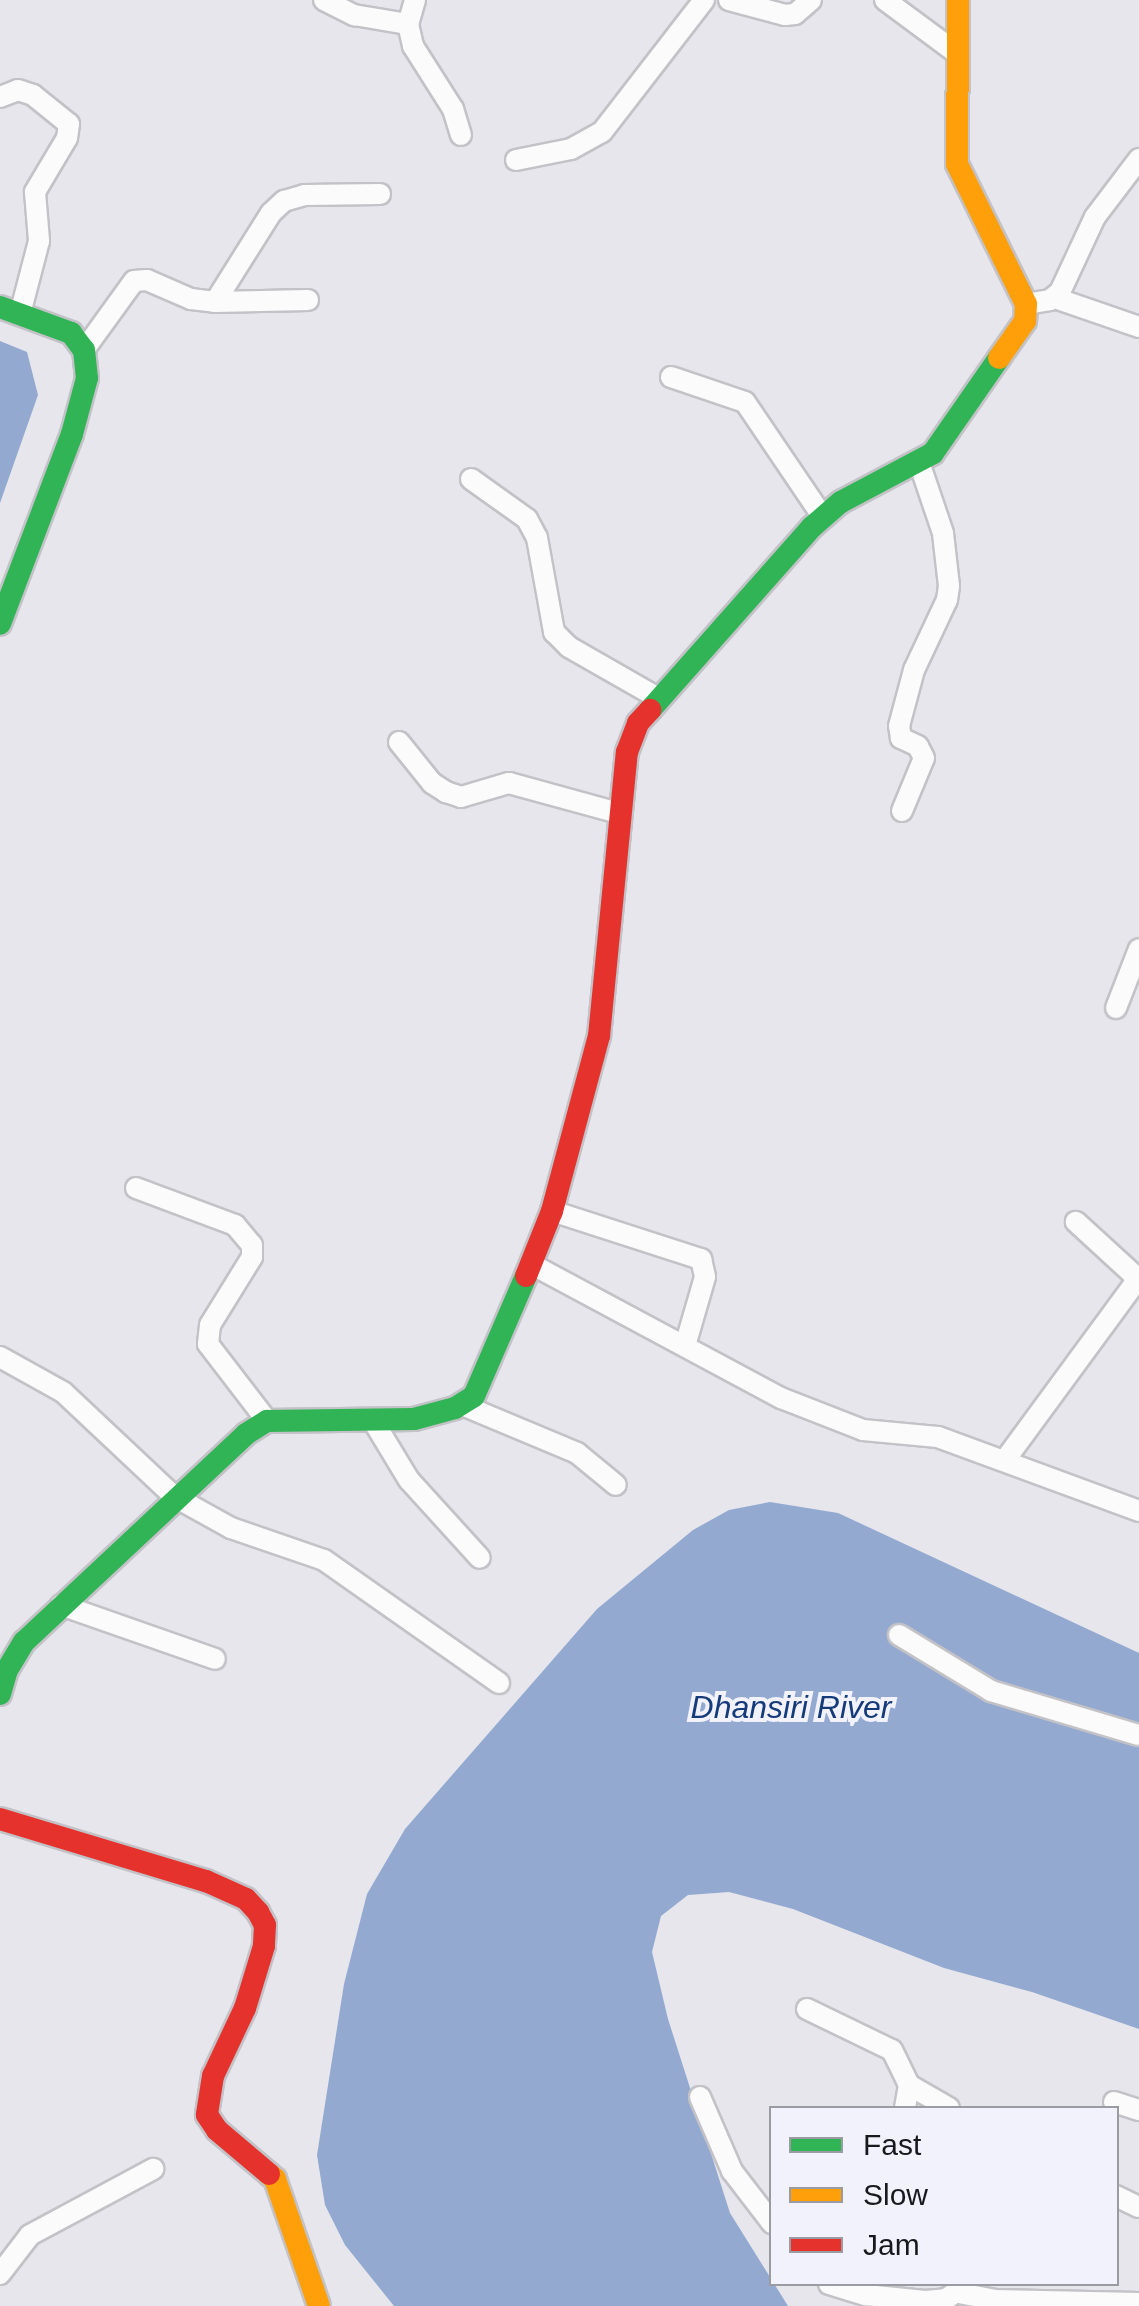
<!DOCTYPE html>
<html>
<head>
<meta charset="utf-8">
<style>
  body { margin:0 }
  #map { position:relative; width:1139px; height:2306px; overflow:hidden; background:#e6e6ec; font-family:Arial,sans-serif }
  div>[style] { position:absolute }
  .water>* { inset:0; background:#93a9d0 }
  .roads { filter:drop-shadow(2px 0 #c2c2c7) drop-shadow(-2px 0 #c2c2c7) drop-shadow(0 2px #c2c2c7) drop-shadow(0 -2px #c2c2c7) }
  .street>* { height:20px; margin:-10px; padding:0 10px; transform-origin:10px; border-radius:10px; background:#fbfbfc }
  .fast>* { height:22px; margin:-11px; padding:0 11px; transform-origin:11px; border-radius:11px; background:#30b455 }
  .slow>* { height:22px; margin:-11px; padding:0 11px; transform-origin:11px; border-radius:11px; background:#ff9f0a }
  .jam>* { height:22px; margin:-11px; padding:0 11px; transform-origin:11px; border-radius:11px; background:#e5322d }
  span { translate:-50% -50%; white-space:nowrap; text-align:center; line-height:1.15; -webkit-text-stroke:8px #f1f2fc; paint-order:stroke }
  .water-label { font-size:32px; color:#163b7b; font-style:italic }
  .legend { position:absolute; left:769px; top:2106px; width:350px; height:180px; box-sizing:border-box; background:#f1f2fc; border:2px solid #9b9ba3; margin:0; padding:12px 18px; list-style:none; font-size:30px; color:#19191d }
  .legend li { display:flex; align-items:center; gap:20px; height:50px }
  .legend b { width:50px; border:2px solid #9b9ba3 }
</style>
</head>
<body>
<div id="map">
  <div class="water">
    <div style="clip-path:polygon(0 341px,27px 352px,38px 395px,0 503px)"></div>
    <div style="clip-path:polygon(770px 1502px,838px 1513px,1139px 1653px,1139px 2029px,1032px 1992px,944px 1968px,793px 1909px,729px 1892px,688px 1895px,661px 1916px,652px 1952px,668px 2019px,730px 2213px,788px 2306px,394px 2306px,345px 2245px,325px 2205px,317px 2155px,344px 1984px,367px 1894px,405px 1829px,597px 1609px,693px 1530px,729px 1510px)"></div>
  </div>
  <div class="roads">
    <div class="street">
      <div style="left:324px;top:0;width:34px;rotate:27deg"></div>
      <div style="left:354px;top:15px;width:55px;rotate:9.5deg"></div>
      <div style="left:415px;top:0;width:25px;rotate:106deg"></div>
      <div style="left:408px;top:24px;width:23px;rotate:77deg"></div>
      <div style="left:413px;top:46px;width:75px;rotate:57.6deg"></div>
      <div style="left:453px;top:109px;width:27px;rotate:73deg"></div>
      <div style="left:729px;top:0;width:58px;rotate:15deg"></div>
      <div style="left:785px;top:15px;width:10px;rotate:-6deg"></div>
      <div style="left:795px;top:14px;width:21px;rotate:-41deg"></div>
      <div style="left:885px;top:0;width:91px;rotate:36.5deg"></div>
      <div style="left:0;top:97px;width:19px;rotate:-21deg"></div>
      <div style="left:18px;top:90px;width:16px;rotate:18deg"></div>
      <div style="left:33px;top:95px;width:46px;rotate:38.9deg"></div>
      <div style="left:69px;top:124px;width:14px;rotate:98deg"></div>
      <div style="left:67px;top:138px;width:63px;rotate:120.7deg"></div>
      <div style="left:35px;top:192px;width:49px;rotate:85.3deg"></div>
      <div style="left:39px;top:241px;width:75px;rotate:104.6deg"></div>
      <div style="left:516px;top:160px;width:56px;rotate:-11.3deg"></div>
      <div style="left:571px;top:149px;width:35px;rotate:-29deg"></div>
      <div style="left:602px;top:132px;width:167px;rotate:-52.3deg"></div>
      <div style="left:1055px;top:298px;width:89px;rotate:19deg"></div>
      <div style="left:215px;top:302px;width:105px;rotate:-57.8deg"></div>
      <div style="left:271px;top:213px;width:18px;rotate:-43deg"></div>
      <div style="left:284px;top:201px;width:22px;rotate:-16deg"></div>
      <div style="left:305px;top:195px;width:75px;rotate:-0.8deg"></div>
      <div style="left:1026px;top:304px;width:24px;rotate:-9deg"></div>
      <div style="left:1050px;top:300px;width:13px;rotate:-39deg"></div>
      <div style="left:1060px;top:292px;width:83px;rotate:-65deg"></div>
      <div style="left:1095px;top:217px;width:73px;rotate:-52.8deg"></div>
      <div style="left:84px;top:350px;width:85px;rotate:-54.1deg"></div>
      <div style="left:134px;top:281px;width:13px;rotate:-4deg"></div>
      <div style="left:147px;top:280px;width:48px;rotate:23.4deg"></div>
      <div style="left:191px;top:299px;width:24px;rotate:7deg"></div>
      <div style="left:215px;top:302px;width:93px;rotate:-1.2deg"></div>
      <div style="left:671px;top:377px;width:78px;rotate:18.7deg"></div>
      <div style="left:745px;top:402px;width:139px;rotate:55.9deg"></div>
      <div style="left:471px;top:479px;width:69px;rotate:35.5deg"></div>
      <div style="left:527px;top:519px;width:21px;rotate:62deg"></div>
      <div style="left:537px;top:538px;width:96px;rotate:79.7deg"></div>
      <div style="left:554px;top:632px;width:21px;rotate:45deg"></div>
      <div style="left:569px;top:647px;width:103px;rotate:29.8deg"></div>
      <div style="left:399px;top:742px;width:53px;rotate:51.2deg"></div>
      <div style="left:432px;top:783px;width:17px;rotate:33deg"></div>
      <div style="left:446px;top:792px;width:16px;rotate:18deg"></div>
      <div style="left:461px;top:797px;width:50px;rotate:-16.3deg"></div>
      <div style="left:509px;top:783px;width:114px;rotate:15.3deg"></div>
      <div style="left:902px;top:811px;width:57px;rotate:-67.5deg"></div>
      <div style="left:924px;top:758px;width:13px;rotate:-117deg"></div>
      <div style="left:918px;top:746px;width:19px;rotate:-155deg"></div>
      <div style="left:901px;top:738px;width:12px;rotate:-99deg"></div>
      <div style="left:899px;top:726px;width:58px;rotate:-75deg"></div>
      <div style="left:914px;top:670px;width:77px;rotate:-64.8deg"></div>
      <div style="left:947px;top:600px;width:14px;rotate:-82deg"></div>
      <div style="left:949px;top:586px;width:53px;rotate:-96.5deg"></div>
      <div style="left:943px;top:533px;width:75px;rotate:-108.7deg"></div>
      <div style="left:1116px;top:1008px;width:63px;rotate:-68.7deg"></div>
      <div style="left:136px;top:1188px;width:106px;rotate:20.5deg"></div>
      <div style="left:235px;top:1225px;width:26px;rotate:50deg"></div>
      <div style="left:252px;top:1245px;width:12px;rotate:90deg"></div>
      <div style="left:252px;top:1257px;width:80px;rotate:121.7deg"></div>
      <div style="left:210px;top:1325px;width:19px;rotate:96deg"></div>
      <div style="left:208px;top:1344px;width:97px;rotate:52.5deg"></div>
      <div style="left:552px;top:1211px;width:157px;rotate:17.9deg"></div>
      <div style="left:701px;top:1259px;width:18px;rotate:77deg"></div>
      <div style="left:705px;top:1277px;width:72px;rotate:106.2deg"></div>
      <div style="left:531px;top:1264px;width:284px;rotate:28.2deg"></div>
      <div style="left:781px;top:1398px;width:88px;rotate:21.3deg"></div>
      <div style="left:863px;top:1430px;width:75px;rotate:5.3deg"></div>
      <div style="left:938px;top:1437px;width:214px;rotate:20.2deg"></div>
      <div style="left:0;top:1357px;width:72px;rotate:29.1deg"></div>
      <div style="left:63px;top:1392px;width:154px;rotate:43.2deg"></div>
      <div style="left:175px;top:1497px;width:64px;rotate:29deg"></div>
      <div style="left:231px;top:1528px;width:98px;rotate:19deg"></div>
      <div style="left:324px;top:1560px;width:214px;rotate:35.1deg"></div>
      <div style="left:460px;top:1404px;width:127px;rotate:22.7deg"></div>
      <div style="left:577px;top:1453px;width:50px;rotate:39.4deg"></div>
      <div style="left:372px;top:1419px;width:71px;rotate:58.8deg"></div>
      <div style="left:409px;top:1480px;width:105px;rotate:47.7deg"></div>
      <div style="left:1005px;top:1460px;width:220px;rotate:-53.7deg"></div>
      <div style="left:1135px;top:1283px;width:8px;rotate:-97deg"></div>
      <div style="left:1134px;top:1275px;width:79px;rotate:-137.6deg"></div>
      <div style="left:61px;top:1605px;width:163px;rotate:19.3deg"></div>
      <div style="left:899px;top:1635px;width:108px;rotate:31.3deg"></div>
      <div style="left:991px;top:1691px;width:154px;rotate:16.6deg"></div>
      <div style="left:807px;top:2009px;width:94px;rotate:25.8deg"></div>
      <div style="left:892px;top:2050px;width:39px;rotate:64deg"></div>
      <div style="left:909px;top:2085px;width:23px;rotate:100deg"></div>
      <div style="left:909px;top:2085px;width:46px;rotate:29.9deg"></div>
      <div style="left:700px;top:2097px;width:81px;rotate:66.6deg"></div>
      <div style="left:732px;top:2171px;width:66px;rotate:52.4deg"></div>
      <div style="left:1114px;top:2102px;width:26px;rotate:18deg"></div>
      <div style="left:1116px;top:2196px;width:25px;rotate:26deg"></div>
      <div style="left:0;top:2274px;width:49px;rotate:-52.4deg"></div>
      <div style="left:30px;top:2235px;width:140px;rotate:-28.2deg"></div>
      <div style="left:829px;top:2284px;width:39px;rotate:17deg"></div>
      <div style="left:866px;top:2295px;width:59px;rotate:5.8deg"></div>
      <div style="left:925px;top:2301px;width:21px;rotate:-5deg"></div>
      <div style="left:946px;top:2299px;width:24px;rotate:-35deg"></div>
      <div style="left:959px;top:2293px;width:36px;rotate:11deg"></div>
      <div style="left:994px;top:2300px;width:145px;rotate:1.2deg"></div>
    </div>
    <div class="fast">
      <div style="left:0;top:307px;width:76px;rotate:20.1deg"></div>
      <div style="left:71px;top:333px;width:21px;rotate:53deg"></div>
      <div style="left:84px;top:350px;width:28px;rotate:84deg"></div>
      <div style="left:87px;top:378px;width:58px;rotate:105deg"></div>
      <div style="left:72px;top:434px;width:203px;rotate:110.8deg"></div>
      <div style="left:650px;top:710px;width:244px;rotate:-48.5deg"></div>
      <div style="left:812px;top:527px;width:38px;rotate:-41deg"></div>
      <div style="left:841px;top:502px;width:104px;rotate:-28deg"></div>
      <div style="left:933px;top:453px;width:116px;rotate:-55.2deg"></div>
      <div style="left:0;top:1694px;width:25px;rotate:-74deg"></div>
      <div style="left:7px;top:1670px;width:33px;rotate:-59deg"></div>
      <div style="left:24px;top:1642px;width:304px;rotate:-43.1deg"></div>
      <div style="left:246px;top:1434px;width:25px;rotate:-32deg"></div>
      <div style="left:267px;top:1421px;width:147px;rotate:-0.8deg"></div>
      <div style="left:414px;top:1419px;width:42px;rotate:-15deg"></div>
      <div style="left:455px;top:1408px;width:22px;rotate:-32deg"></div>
      <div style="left:474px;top:1396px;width:131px;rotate:-66.6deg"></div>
    </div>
    <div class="slow">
      <div style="left:958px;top:0;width:164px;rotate:90.3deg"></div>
      <div style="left:957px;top:164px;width:156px;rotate:63.8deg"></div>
      <div style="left:1026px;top:304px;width:17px;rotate:93deg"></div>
      <div style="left:1025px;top:321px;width:45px;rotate:125.1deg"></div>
      <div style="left:269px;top:2174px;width:8px;rotate:40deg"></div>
      <div style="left:275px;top:2179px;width:134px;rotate:70.9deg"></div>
    </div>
    <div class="jam">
      <div style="left:526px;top:1276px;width:70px;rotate:-68.2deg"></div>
      <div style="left:552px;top:1211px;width:181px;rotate:-75deg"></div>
      <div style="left:599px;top:1036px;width:285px;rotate:-84.4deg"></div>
      <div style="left:627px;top:752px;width:31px;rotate:-69deg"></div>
      <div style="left:638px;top:723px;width:18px;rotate:-47deg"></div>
      <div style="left:0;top:1819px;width:215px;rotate:16.8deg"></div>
      <div style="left:206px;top:1881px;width:44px;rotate:24.2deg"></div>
      <div style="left:246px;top:1899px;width:18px;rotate:47deg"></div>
      <div style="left:258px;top:1912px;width:15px;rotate:62deg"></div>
      <div style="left:265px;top:1925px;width:21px;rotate:93deg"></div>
      <div style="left:264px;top:1946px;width:65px;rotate:107deg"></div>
      <div style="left:245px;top:2008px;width:75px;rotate:115.2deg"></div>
      <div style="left:213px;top:2076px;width:39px;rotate:99deg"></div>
      <div style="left:207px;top:2115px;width:18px;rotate:56deg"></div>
      <div style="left:217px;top:2130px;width:68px;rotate:40.2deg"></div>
    </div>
  </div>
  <div class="water-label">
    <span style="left:791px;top:1707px">Dhansiri River</span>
  </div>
  <ul class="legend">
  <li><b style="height:12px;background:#30b455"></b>Fast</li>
  <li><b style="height:12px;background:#ff9f0a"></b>Slow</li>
  <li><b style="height:12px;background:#e5322d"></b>Jam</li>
  </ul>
</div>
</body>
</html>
